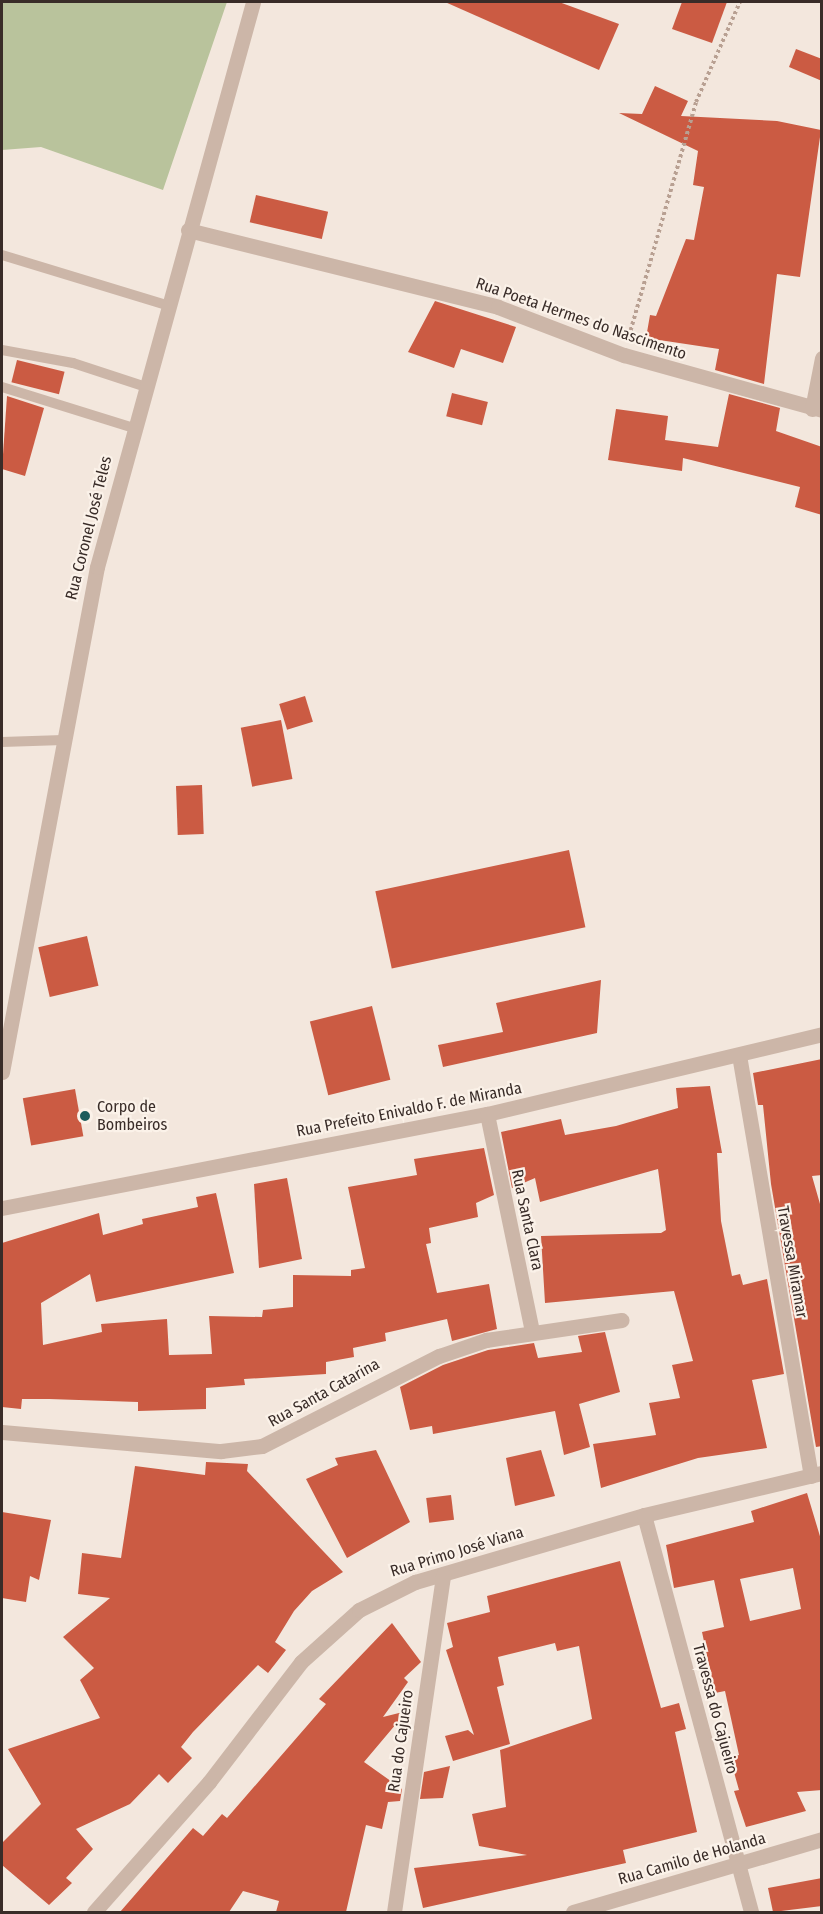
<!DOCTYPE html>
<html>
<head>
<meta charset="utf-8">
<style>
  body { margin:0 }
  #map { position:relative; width:823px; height:1914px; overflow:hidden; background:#f3e7dd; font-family:"Fira Sans Condensed",sans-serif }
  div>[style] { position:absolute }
  .green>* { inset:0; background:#b9c39c }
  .building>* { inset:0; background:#cb5b43; transform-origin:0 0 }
  .path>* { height:4px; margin-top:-2px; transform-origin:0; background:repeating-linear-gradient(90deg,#b8a092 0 3px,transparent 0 6px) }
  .lane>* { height:10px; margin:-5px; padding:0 5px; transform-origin:5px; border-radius:5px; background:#ccb6a8 }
  .street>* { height:15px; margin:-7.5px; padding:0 7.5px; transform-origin:7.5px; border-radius:7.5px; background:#ccb6a8 }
  .dots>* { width:16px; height:16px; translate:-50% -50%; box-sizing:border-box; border:3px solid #fbf2e9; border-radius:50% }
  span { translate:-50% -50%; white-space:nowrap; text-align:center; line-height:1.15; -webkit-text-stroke:4.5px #fbf2e9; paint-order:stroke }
  .street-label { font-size:16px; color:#392c28 }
  .poi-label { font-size:16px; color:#392c28 }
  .left { translate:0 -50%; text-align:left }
  .frame { position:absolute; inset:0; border:3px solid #392c28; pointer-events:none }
</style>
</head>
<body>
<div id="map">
  <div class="green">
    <div style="clip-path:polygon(2px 2px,227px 2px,163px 190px,41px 147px,2px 150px)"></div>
  </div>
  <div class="building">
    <div style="clip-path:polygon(445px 2px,559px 2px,619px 24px,599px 70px)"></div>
    <div style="clip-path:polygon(682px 2px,727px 2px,712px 43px,672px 29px)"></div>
    <div style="clip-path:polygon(796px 49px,822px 59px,822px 81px,789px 67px)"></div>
    <div style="clip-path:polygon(655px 86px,688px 101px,681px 116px,777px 121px,821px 130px,800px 277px,777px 274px,764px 384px,715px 370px,719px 349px,646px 338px,650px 315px,656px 316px,686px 239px,694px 240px,704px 187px,693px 185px,698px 151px,619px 113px,642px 114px)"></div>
    <div style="left:256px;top:195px;width:74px;height:28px;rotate:13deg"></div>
    <div style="clip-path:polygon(435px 301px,516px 327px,503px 363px,461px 349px,454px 368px,408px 352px)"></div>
    <div style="left:17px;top:360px;width:49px;height:23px;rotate:14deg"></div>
    <div style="left:452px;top:393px;width:37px;height:24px;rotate:14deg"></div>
    <div style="clip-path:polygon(729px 394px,780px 408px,776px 431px,822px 447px,822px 515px,795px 507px,800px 487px,683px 458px,682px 471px,608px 460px,616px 409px,668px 416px,665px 440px,718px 447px)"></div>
    <div style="clip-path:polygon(7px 396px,44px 408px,25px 476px,2px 469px)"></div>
    <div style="left:305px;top:696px;width:27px;height:27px;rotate:73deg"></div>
    <div style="left:281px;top:720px;width:60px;height:41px;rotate:79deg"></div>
    <div style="left:202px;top:785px;width:49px;height:26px;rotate:88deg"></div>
    <div style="left:569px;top:850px;width:79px;height:198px;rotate:78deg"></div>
    <div style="left:87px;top:936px;width:51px;height:50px;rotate:77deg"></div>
    <div style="clip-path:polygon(601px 980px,597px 1033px,443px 1067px,438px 1045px,503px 1032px,496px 1003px)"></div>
    <div style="left:372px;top:1006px;width:76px;height:64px;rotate:76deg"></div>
    <div style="clip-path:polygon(822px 1059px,822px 1175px,812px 1176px,822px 1211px,822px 1446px,816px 1447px,771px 1184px,763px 1105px,758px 1105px,753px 1073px)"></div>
    <div style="clip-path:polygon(710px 1086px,722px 1153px,717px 1153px,721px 1221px,732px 1276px,740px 1274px,743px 1285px,767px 1279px,784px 1374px,752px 1380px,767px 1448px,698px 1458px,601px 1488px,593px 1444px,656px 1435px,649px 1403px,680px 1398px,672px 1365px,693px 1361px,674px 1291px,545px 1303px,541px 1236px,661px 1233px,666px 1230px,658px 1169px,540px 1202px,535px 1178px,512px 1188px,501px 1132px,561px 1119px,565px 1135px,616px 1126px,678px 1108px,676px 1088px)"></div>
    <div style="left:75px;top:1089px;width:48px;height:53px;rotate:80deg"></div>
    <div style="clip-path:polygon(484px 1148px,494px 1195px,476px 1203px,478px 1217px,429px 1228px,431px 1243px,426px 1244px,437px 1293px,489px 1284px,497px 1329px,452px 1341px,447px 1319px,385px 1333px,386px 1341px,353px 1348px,354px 1357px,326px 1362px,326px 1374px,244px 1379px,245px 1385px,206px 1388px,206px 1409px,138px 1411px,138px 1402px,49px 1399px,22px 1399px,21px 1409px,2px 1407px,2px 1243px,99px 1213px,103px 1235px,143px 1224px,142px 1219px,198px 1207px,196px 1197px,216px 1193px,234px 1273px,96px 1302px,90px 1274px,41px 1303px,43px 1345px,102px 1332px,101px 1324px,167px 1319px,169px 1355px,212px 1354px,209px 1316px,262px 1317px,263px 1310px,293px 1307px,293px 1275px,351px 1276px,351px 1270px,365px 1268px,348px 1187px,417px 1175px,414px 1159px)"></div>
    <div style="clip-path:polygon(287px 1178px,302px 1259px,259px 1268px,254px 1184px)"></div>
    <div style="clip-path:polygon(605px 1332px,620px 1392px,579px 1404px,590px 1447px,564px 1455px,555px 1411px,433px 1434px,432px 1426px,410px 1430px,400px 1387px,443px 1365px,488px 1350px,534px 1343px,538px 1358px,582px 1352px,578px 1336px)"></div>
    <div style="clip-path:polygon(376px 1450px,410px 1522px,347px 1558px,306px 1479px,338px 1465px,335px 1458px)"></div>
    <div style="clip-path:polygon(541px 1450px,555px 1496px,515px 1506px,506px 1458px)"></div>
    <div style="clip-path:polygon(206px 1462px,248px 1464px,247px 1471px,343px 1572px,312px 1591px,294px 1611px,275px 1642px,286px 1650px,268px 1673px,258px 1665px,193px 1732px,181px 1747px,192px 1758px,168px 1783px,159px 1774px,130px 1804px,76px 1829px,93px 1849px,66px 1878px,72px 1883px,49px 1905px,2px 1865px,2px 1843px,41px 1804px,8px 1749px,100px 1718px,80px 1680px,94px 1668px,63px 1637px,110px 1598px,78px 1594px,82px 1553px,121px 1558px,135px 1466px,205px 1475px)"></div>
    <div style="clip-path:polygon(evenodd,807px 1493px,822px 1543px,822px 1790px,797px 1792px,806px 1811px,746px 1827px,734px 1791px,739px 1790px,730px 1758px,739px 1755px,725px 1691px,715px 1693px,702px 1632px,724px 1627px,714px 1580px,674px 1588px,666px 1545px,754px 1522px,751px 1511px,807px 1493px,793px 1568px,801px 1609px,750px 1621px,740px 1579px,793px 1568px)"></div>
    <div style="left:451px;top:1495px;width:25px;height:25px;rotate:83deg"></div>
    <div style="clip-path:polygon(2px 1512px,51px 1520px,39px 1580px,30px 1576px,26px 1602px,2px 1598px)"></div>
    <div style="clip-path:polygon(620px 1561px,661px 1708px,679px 1703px,686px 1729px,675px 1732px,697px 1832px,623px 1850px,626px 1863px,423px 1908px,414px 1868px,527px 1855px,479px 1846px,472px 1814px,506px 1807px,500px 1750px,592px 1719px,579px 1646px,557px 1651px,555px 1643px,498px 1657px,504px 1685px,497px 1687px,510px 1744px,453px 1761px,445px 1736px,468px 1730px,474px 1735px,446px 1650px,453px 1647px,447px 1623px,490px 1612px,487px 1596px)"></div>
    <div style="clip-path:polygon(392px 1623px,421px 1662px,404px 1678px,408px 1682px,383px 1717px,407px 1711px,364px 1762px,402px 1789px,400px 1801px,388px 1802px,382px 1829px,366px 1825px,346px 1912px,276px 1912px,279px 1901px,243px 1891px,229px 1912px,120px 1912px,193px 1828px,203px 1836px,222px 1814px,227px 1818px,326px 1704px,319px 1699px)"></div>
    <div style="clip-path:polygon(450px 1766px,443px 1798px,420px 1799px,424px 1772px)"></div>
    <div style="clip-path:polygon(822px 1878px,822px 1906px,773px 1912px,768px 1888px)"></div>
  </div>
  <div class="path">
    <div style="left:629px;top:336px;width:243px;rotate:-74deg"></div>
    <div style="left:696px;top:102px;width:109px;rotate:-66.3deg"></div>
  </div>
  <div class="lane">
    <div style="left:2px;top:255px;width:176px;rotate:16.9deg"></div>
    <div style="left:2px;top:350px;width:72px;rotate:10.4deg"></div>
    <div style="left:73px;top:363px;width:77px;rotate:18.2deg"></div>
    <div style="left:2px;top:387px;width:138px;rotate:17.3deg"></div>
    <div style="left:2px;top:742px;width:61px;rotate:-1.9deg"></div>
  </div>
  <div class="street">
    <div style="left:188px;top:230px;width:319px;rotate:13.9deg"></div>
    <div style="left:498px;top:307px;width:135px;rotate:20.9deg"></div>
    <div style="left:624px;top:355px;width:205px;rotate:15.5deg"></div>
    <div style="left:812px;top:409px;width:52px;rotate:-78.9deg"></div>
    <div style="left:739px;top:1055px;width:427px;rotate:80.3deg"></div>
    <div style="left:2px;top:1072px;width:514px;rotate:-79.35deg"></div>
    <div style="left:97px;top:567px;width:586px;rotate:-74.56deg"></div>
    <div style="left:487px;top:1114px;width:223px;rotate:78.3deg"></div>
    <div style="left:2px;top:1208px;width:494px;rotate:-11deg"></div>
    <div style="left:487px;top:1114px;width:344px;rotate:-13.4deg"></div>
    <div style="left:2px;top:1432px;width:220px;rotate:5deg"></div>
    <div style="left:221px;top:1451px;width:41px;rotate:-7deg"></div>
    <div style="left:262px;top:1446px;width:199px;rotate:-27deg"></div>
    <div style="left:439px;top:1356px;width:50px;rotate:-18.8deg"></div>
    <div style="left:486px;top:1340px;width:137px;rotate:-8.4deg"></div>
    <div style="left:644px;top:1515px;width:411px;rotate:74.9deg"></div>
    <div style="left:94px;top:1912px;width:174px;rotate:-48.5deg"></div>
    <div style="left:209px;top:1782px;width:151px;rotate:-52.5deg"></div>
    <div style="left:301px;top:1662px;width:78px;rotate:-41.9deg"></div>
    <div style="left:359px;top:1610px;width:63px;rotate:-26.6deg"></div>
    <div style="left:415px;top:1582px;width:239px;rotate:-16.3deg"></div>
    <div style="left:644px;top:1515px;width:183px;rotate:-13.3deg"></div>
    <div style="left:394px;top:1912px;width:341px;rotate:-81.7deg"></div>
    <div style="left:573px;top:1912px;width:259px;rotate:-16.3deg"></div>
  </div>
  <div class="dots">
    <div style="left:85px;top:1116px;background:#1c5c5c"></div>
  </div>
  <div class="street-label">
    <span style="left:581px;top:319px;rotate:19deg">Rua Poeta Hermes do Nascimento</span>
    <span style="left:89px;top:528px;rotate:-76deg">Rua Coronel José Teles</span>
    <span style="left:409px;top:1110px;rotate:-11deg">Rua Prefeito Enivaldo F. de Miranda</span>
    <span style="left:527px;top:1220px;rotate:78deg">Rua Santa Clara</span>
    <span style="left:792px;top:1262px;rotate:80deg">Travessa Miramar</span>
    <span style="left:324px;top:1393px;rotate:-29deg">Rua Santa Catarina</span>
    <span style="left:457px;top:1552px;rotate:-17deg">Rua Primo José Viana</span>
    <span style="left:715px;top:1709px;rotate:75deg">Travessa do Cajueiro</span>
    <span style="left:401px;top:1741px;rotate:-82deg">Rua do Cajueiro</span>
    <span style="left:692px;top:1859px;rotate:-16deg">Rua Camilo de Holanda</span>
  </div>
  <div class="poi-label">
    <span class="left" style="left:97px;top:1116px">Corpo de<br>Bombeiros</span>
  </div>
  <div class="frame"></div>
</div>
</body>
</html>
